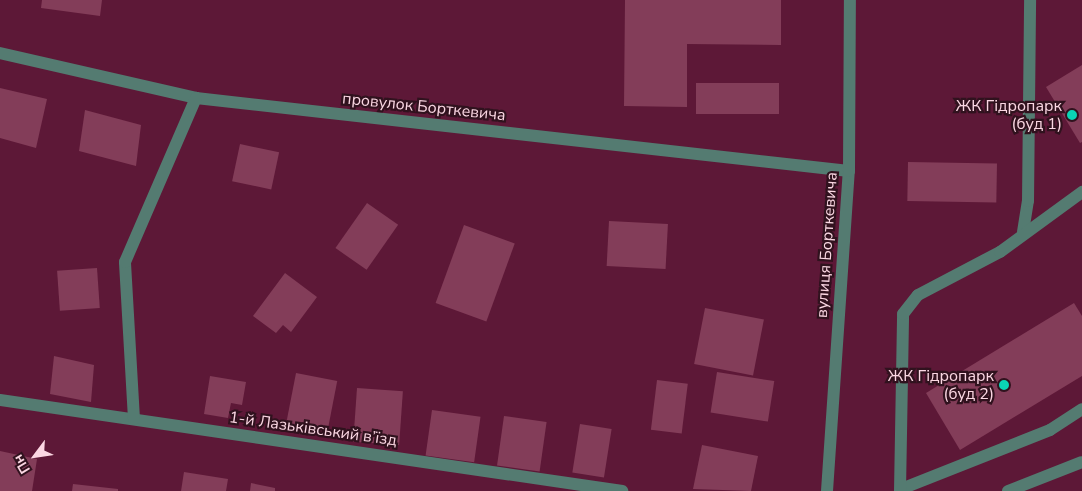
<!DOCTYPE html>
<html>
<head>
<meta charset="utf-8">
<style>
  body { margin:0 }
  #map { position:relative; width:1082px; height:491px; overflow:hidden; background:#5d1837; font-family:"Nunito Sans",sans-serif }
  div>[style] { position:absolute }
  .building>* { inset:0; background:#833d59; transform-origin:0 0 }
  .minor>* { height:12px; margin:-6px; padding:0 6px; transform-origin:6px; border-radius:6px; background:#547b71 }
  .dots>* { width:14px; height:14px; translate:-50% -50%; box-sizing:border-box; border:2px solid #30121e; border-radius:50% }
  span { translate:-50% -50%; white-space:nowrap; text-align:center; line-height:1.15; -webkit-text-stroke:4.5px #30121e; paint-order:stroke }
  .poi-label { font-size:16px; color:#fbd7e3 }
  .right { translate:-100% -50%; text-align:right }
  .street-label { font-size:16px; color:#fbd7e3 }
  .north { position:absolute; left:10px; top:431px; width:50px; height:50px; -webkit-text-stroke:4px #30121e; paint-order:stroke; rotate:239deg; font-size:14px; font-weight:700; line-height:20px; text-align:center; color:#fbd7e3 }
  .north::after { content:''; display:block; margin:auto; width:18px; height:22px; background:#fbd7e3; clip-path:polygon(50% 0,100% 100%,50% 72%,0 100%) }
</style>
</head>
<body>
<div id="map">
  <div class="building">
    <div style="clip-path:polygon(42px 0,102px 0,100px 16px,41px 8px)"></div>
    <div style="clip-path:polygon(625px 0,781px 0,781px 45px,687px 44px,687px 107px,624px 106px)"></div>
    <div style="clip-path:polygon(1082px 65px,1082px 142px,1080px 143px,1046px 87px)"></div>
    <div style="left:696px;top:83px;width:83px;height:31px"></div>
    <div style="clip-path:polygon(0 88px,47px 99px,36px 148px,0 138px)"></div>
    <div style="clip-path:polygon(85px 110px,141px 125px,136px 166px,79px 151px)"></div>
    <div style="left:240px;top:144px;width:40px;height:38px;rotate:12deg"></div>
    <div style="left:908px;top:162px;width:89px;height:39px;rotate:1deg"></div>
    <div style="left:367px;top:203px;width:38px;height:55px;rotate:35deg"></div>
    <div style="left:609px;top:221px;width:59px;height:45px;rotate:3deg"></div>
    <div style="left:464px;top:225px;width:54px;height:83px;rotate:20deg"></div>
    <div style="left:97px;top:268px;width:40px;height:40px;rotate:86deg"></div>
    <div style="clip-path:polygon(285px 273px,317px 297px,291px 332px,283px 325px,276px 333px,253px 316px)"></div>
    <div style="clip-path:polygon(1074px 303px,1082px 316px,1082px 376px,960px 450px,926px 393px)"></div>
    <div style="left:705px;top:308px;width:60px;height:57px;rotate:11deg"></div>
    <div style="clip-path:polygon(54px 356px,94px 365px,91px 402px,50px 394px)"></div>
    <div style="left:717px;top:372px;width:58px;height:41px;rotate:9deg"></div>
    <div style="left:296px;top:373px;width:42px;height:52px;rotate:11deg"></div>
    <div style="clip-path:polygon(210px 376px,246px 382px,242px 405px,231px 403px,228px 418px,204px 414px)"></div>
    <div style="left:657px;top:380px;width:31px;height:50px;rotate:7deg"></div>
    <div style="left:357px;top:388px;width:46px;height:54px;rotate:4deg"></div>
    <div style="left:432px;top:410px;width:49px;height:46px;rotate:8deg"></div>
    <div style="left:504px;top:416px;width:43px;height:50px;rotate:8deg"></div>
    <div style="left:580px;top:424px;width:32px;height:49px;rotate:9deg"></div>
    <div style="clip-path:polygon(702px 445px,758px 456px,751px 491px,693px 489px)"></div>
    <div style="clip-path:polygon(0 451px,37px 459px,32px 491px,0 491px)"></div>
    <div style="clip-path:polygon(184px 472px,228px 479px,226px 491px,181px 491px)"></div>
    <div style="clip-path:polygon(251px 483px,275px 488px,275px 491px,250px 491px)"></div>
    <div style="clip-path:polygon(73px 484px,118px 489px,118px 491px,72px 491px)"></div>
  </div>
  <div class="minor">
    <div style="left:0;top:53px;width:201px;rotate:12.9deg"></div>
    <div style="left:196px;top:98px;width:657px;rotate:6.38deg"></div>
    <div style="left:1023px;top:232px;width:31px;rotate:-81deg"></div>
    <div style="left:1028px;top:201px;width:201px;rotate:-89.4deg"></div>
    <div style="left:0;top:400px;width:629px;rotate:8.32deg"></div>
    <div style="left:134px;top:419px;width:157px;rotate:-93.3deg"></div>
    <div style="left:125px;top:262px;width:179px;rotate:-66.6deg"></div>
    <div style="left:901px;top:489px;width:160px;rotate:-21.6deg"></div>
    <div style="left:1050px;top:430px;width:38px;rotate:-33deg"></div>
    <div style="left:827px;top:491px;width:321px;rotate:-86.1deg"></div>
    <div style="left:849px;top:171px;width:171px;rotate:-89.7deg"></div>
    <div style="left:900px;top:491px;width:177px;rotate:-89deg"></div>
    <div style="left:903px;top:314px;width:24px;rotate:-52deg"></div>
    <div style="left:918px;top:295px;width:93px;rotate:-27.7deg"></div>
    <div style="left:1000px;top:252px;width:102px;rotate:-36.2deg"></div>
    <div style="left:1008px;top:491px;width:79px;rotate:-21.4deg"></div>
  </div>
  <div class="dots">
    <div style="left:1072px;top:115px;background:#0ad5b5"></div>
    <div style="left:1004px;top:385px;background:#0ad5b5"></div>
  </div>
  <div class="poi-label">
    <span class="right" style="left:1062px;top:115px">ЖК Гідропарк<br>(буд 1)</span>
    <span class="right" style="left:994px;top:385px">ЖК Гідропарк<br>(буд 2)</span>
  </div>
  <div class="street-label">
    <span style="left:424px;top:107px;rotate:6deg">провулок Борткевича</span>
    <span style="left:827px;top:245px;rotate:-86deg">вулиця Борткевича</span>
    <span style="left:313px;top:429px;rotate:8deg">1-й Лазьківський в’їзд</span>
  </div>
  <div class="north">Пн</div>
</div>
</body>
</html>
